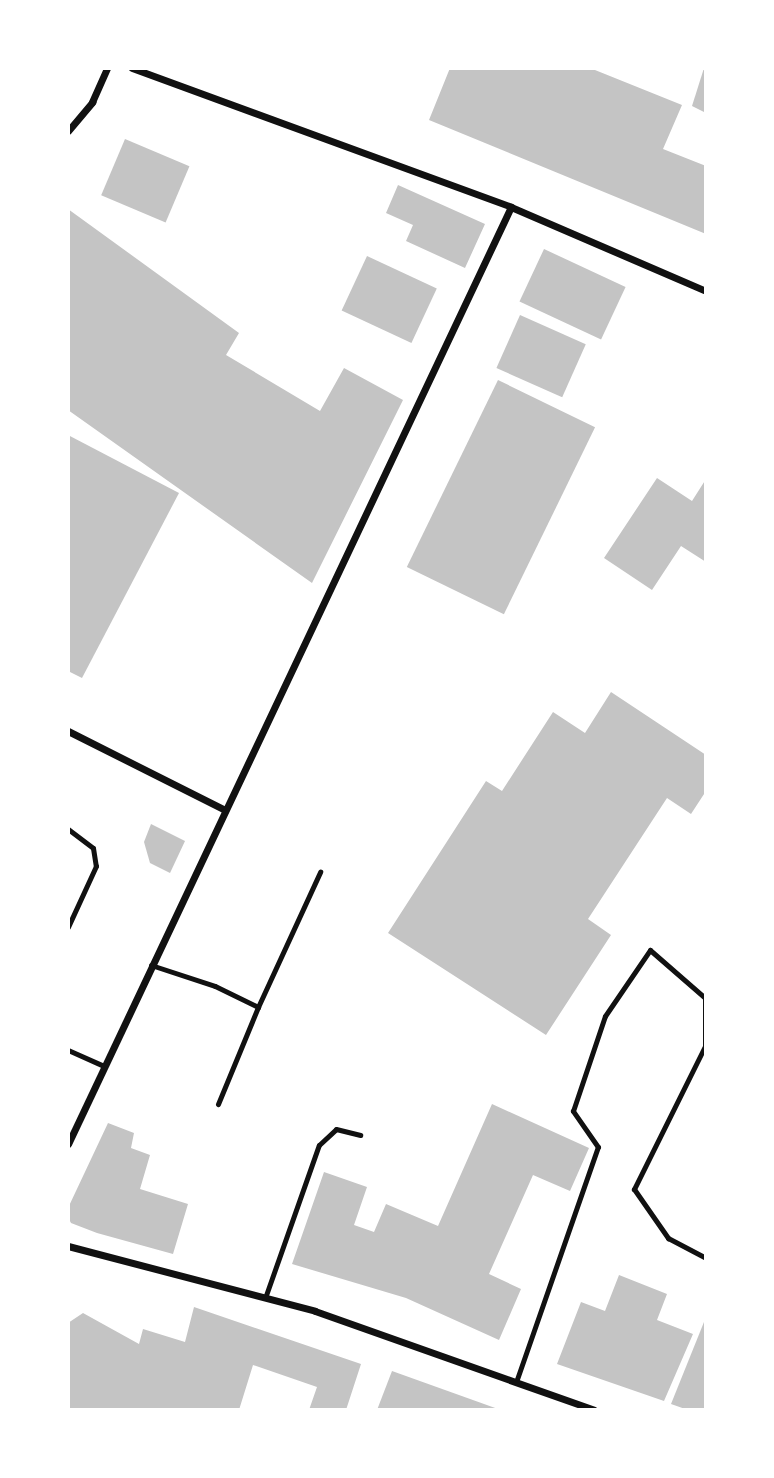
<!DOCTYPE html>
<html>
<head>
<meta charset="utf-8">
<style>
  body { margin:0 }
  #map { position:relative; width:774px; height:1478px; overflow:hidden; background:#fff; font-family:"Archivo Narrow",sans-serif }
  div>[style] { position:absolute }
  .building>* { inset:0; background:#c4c4c4; transform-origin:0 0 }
  .service>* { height:5px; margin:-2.5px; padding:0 2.5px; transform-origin:2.5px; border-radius:2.5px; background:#111 }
  .minor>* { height:7px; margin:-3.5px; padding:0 3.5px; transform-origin:3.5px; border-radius:3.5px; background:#111 }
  span { translate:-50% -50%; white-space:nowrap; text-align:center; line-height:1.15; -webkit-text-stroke:6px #fff; paint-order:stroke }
  .frame { position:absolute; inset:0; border:70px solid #fff; pointer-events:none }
</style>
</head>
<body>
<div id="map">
  <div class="building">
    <div style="clip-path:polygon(450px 68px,590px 68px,682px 105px,663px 149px,706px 166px,706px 234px,429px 120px)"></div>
    <div style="clip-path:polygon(704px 68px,706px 68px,706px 113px,692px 106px)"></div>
    <div style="left:125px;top:139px;width:70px;height:61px;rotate:23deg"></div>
    <div style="clip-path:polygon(398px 185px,485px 224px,465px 268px,406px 241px,413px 225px,386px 213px)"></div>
    <div style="clip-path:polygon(68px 209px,239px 333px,226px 355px,320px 411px,344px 368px,403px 400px,312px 583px,68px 410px)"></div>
    <div style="left:544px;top:249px;width:90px;height:58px;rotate:25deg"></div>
    <div style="left:367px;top:256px;width:77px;height:60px;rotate:25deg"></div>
    <div style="left:520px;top:315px;width:72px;height:58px;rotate:24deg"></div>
    <div style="left:498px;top:380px;width:108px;height:208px;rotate:26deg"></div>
    <div style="clip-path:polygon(68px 435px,179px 493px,82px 678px,68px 671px)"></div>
    <div style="clip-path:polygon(657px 478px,692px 501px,706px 479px,706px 562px,681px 546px,652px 590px,604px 558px)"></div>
    <div style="clip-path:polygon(611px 692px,706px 755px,706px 791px,691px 814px,667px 798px,588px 919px,611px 935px,546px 1035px,388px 933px,486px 781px,502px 791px,553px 712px,585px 733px)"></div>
    <div style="clip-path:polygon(151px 824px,185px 841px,170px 873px,150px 863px,144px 842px)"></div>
    <div style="clip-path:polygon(492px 1104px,589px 1148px,570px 1191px,533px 1175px,489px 1274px,521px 1289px,499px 1340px,406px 1298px,292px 1264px,324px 1172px,367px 1187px,354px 1225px,374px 1232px,386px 1204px,438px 1226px)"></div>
    <div style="clip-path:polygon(108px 1123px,134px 1133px,131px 1148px,150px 1155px,140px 1189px,188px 1204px,173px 1254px,97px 1233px,71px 1223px,68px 1217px,68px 1208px)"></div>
    <div style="clip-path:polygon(619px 1275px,667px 1294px,657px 1320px,693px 1334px,664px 1401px,557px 1364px,581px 1302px,605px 1311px)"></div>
    <div style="clip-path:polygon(194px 1307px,361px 1364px,346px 1410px,309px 1410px,317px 1387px,253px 1365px,239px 1410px,68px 1410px,68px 1323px,83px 1313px,139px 1344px,143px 1329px,185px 1342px)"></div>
    <div style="clip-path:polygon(706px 1317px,706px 1410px,688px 1410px,671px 1404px)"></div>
    <div style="clip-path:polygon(392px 1371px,498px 1409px,498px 1410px,377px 1410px)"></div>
  </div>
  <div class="service">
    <div style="left:68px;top:829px;width:31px;rotate:37deg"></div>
    <div style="left:93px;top:848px;width:18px;rotate:81deg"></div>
    <div style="left:96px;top:866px;width:67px;rotate:114.7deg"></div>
    <div style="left:151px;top:965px;width:67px;rotate:18.2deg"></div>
    <div style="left:215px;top:986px;width:48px;rotate:26deg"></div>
    <div style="left:258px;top:1007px;width:105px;rotate:112.4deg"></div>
    <div style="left:258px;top:1007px;width:149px;rotate:-65.3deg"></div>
    <div style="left:68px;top:1050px;width:39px;rotate:24deg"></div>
    <div style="left:265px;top:1298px;width:162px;rotate:-70.6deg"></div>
    <div style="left:319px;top:1145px;width:23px;rotate:-43deg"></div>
    <div style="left:336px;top:1129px;width:25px;rotate:14deg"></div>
    <div style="left:516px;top:1382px;width:249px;rotate:-70.8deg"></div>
    <div style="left:598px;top:1147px;width:44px;rotate:-124.8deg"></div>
    <div style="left:573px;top:1111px;width:100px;rotate:-71.4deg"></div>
    <div style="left:605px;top:1016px;width:80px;rotate:-55.7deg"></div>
    <div style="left:650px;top:950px;width:73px;rotate:41.1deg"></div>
    <div style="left:705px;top:998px;width:48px;rotate:90deg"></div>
    <div style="left:705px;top:1046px;width:160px;rotate:116.4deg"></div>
    <div style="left:634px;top:1189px;width:60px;rotate:55.2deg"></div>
    <div style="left:668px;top:1238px;width:43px;rotate:27.8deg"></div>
  </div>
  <div class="minor">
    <div style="left:132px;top:68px;width:404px;rotate:20.1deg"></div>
    <div style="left:511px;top:207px;width:212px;rotate:23.3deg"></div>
    <div style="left:68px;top:131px;width:38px;rotate:-50deg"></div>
    <div style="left:92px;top:102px;width:37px;rotate:-66deg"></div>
    <div style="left:68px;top:731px;width:174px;rotate:26.7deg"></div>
    <div style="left:68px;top:1144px;width:1036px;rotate:-64.7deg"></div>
    <div style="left:68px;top:1246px;width:255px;rotate:14.7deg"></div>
    <div style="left:315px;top:1311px;width:296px;rotate:19.5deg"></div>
  </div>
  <div class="frame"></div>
</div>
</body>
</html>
